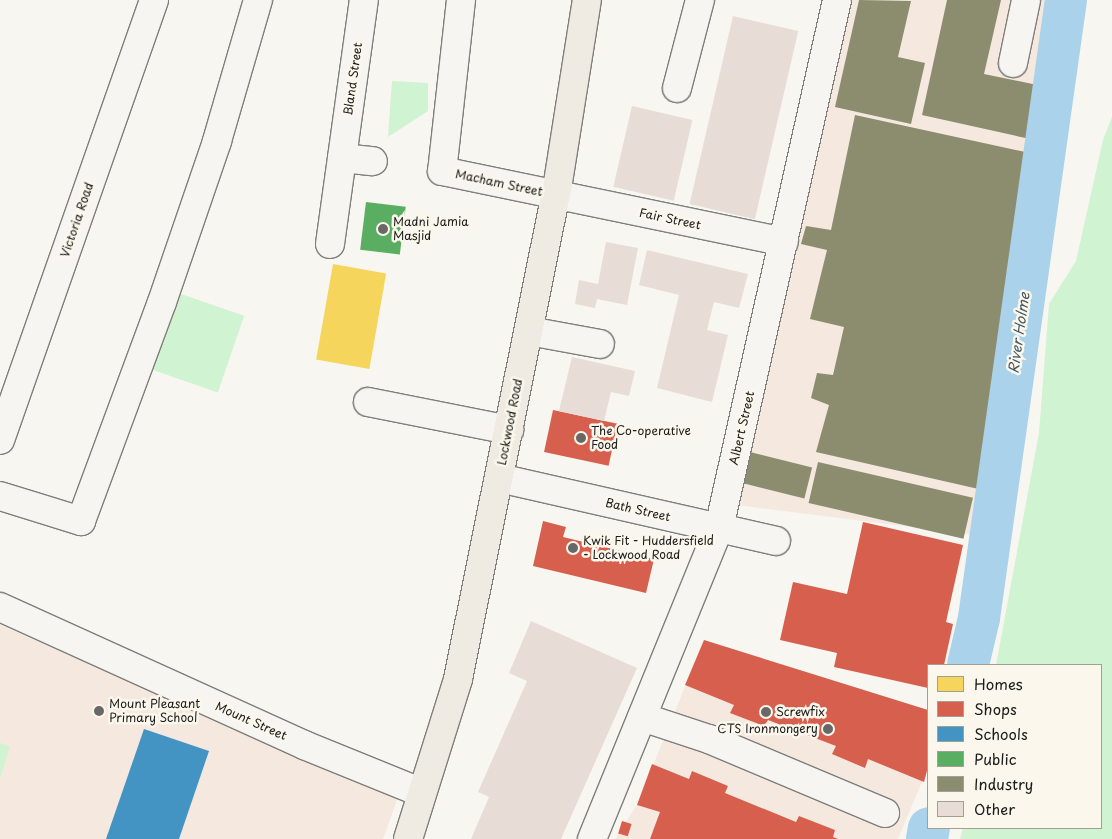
<!DOCTYPE html>
<html>
<head>
<meta charset="utf-8">
<style>
  body { margin:0 }
  #map { position:relative; width:1112px; height:839px; overflow:hidden; background:#f8f6f0; font-family:"Playpen Sans",sans-serif }
  div>[style] { position:absolute }
  .built>* { inset:0; background:#f4e8df }
  .green>* { inset:0; background:#d0f3d1; transform-origin:0 0 }
  .homes>* { inset:0; background:#f6d55c; transform-origin:0 0 }
  .shops>* { inset:0; background:#d6604d; transform-origin:0 0 }
  .schools>* { inset:0; background:#4393c3 }
  .public>* { inset:0; background:#5aae61; transform-origin:0 0 }
  .industry>* { inset:0; background:#8c8c6e; transform-origin:0 0 }
  .river>* { height:42px; margin:-21px; padding:0 21px; transform-origin:21px; border-radius:21px; background:#aad2ea }
  .building>* { inset:0; background:#e8dcd6; transform-origin:0 0 }
  .roads { filter:drop-shadow(1px 0 #7f7e7b) drop-shadow(-1px 0 #7f7e7b) drop-shadow(0 1px #7f7e7b) drop-shadow(0 -1px #7f7e7b) }
  .minor>* { height:28px; margin:-14px; padding:0 14px; transform-origin:14px; border-radius:14px; background:#f6f5f1 }
  .major>* { height:28px; margin:-14px; padding:0 14px; transform-origin:14px; border-radius:14px; background:#f0ebe2 }
  .dots>* { width:14px; height:14px; translate:-50% -50%; box-sizing:border-box; border:2px solid #fbf7ec; border-radius:50% }
  span { translate:-50% -50%; white-space:nowrap; text-align:center; line-height:1.15; -webkit-text-stroke:5px #fbf7ec; paint-order:stroke }
  .street-label { font-size:12px; color:#1c1c1c }
  .poi-label { font-size:12px; color:#1c1c1c }
  .left { translate:0 -50%; text-align:left }
  .right { translate:-100% -50%; text-align:right }
  .water-label { font-size:14px; color:#425663; font-style:italic }
  .legend { position:absolute; left:927px; top:664px; width:175px; height:165px; box-sizing:border-box; background:#fbf7ec; border:1px solid #a29f99; margin:0; padding:6px 9px; list-style:none; font-size:15px; color:#1c1c1c }
  .legend li { display:flex; align-items:center; gap:10px; height:25px }
  .legend b { width:25px; border:1px solid #a29f99 }
</style>
</head>
<body>
<div id="map">
  <div class="built">
    <div style="clip-path:polygon(851px 0,1060px 0,1044px 155px,983px 536px,737px 505px)"></div>
    <div style="clip-path:polygon(0 625px,398px 797px,383px 839px,0 839px)"></div>
    <div style="clip-path:polygon(704px 640px,928px 710px,928px 767px,898px 839px,616px 839px,622px 821px,626px 822px,637px 805px)"></div>
  </div>
  <div class="green">
    <div style="clip-path:polygon(392px 81px,428px 83px,428px 111px,388px 137px)"></div>
    <div style="clip-path:polygon(1112px 117px,1112px 839px,960px 839px,963px 828px,1101px 828px,1101px 665px,996px 665px,1039px 433px,1049px 304px,1076px 261px,1103px 140px)"></div>
    <div style="left:178px;top:293px;width:70px;height:81px;rotate:19deg"></div>
    <div style="clip-path:polygon(0 743px,10px 747px,0 778px)"></div>
  </div>
  <div class="homes">
    <div style="left:333px;top:264px;width:54px;height:97px;rotate:10deg"></div>
  </div>
  <div class="shops">
    <div style="left:553px;top:410px;width:66px;height:43px;rotate:12deg"></div>
    <div style="clip-path:polygon(543px 521px,566px 527px,563px 537px,654px 559px,646px 593px,533px 566px)"></div>
    <div style="clip-path:polygon(863px 522px,963px 545px,946px 622px,953px 624px,944px 665px,928px 665px,928px 688px,834px 667px,837px 653px,780px 640px,793px 582px,847px 594px)"></div>
    <div style="clip-path:polygon(704px 640px,928px 710px,928px 767px,924px 782px,868px 759px,865px 768px,832px 754px,836px 746px,768px 720px,764px 726px,730px 713px,734px 705px,685px 685px)"></div>
    <div style="clip-path:polygon(652px 764px,689px 779px,692px 771px,728px 786px,725px 793px,796px 822px,799px 816px,835px 830px,833px 837px,838px 839px,650px 839px,660px 812px,637px 805px)"></div>
    <div style="left:622px;top:821px;width:10px;height:13px;rotate:17deg"></div>
  </div>
  <div class="schools">
    <div style="clip-path:polygon(144px 729px,209px 751px,179px 839px,106px 839px)"></div>
  </div>
  <div class="public">
    <div style="left:366px;top:202px;width:40px;height:48px;rotate:7deg"></div>
  </div>
  <div class="industry">
    <div style="clip-path:polygon(859px 0,911px 1px,898px 57px,925px 63px,911px 124px,835px 107px)"></div>
    <div style="clip-path:polygon(947px 0,1001px 0,984px 74px,1042px 86px,1030px 139px,922px 115px)"></div>
    <div style="clip-path:polygon(855px 115px,1030px 153px,1022px 188px,1030px 191px,983px 490px,816px 452px,829px 405px,811px 398px,817px 373px,833px 375px,844px 327px,810px 319px,827px 250px,801px 244px,806px 226px,831px 230px)"></div>
    <div style="left:750px;top:452px;width:64px;height:32px;rotate:14deg"></div>
    <div style="left:818px;top:462px;width:159px;height:42px;rotate:13deg"></div>
  </div>
  <div class="river">
    <div style="left:968px;top:665px;width:48px;rotate:-76.8deg"></div>
    <div style="left:979px;top:618px;width:624px;rotate:-81.99deg"></div>
    <div style="left:927px;top:839px;width:11px;rotate:-80deg"></div>
  </div>
  <div class="building">
    <div style="left:733px;top:16px;width:67px;height:193px;rotate:13deg"></div>
    <div style="left:632px;top:106px;width:62px;height:83px;rotate:13deg"></div>
    <div style="clip-path:polygon(606px 242px,638px 248px,627px 305px,597px 299px,595px 308px,575px 304px,579px 280px,598px 284px)"></div>
    <div style="clip-path:polygon(647px 250px,748px 274px,739px 308px,714px 302px,707px 330px,728px 335px,712px 402px,657px 388px,679px 295px,639px 285px)"></div>
    <div style="clip-path:polygon(572px 357px,635px 371px,629px 396px,611px 392px,604px 421px,559px 411px)"></div>
    <div style="clip-path:polygon(531px 621px,637px 668px,561px 839px,471px 839px,489px 797px,478px 792px,527px 681px,509px 673px)"></div>
  </div>
  <div class="roads">
    <div class="minor">
      <div style="left:461px;top:0;width:172px;rotate:96.3deg"></div>
      <div style="left:442px;top:171px;width:349px;rotate:11.7deg"></div>
      <div style="left:1013px;top:63px;width:64px;rotate:-78.3deg"></div>
      <div style="left:677px;top:88px;width:91px;rotate:-75.4deg"></div>
      <div style="left:342px;top:158px;width:31px;rotate:6deg"></div>
      <div style="left:330px;top:244px;width:246px;rotate:-82.1deg"></div>
      <div style="left:529px;top:331px;width:72px;rotate:10.4deg"></div>
      <div style="left:368px;top:402px;width:144px;rotate:11.2deg"></div>
      <div style="left:0;top:440px;width:466px;rotate:-70.7deg"></div>
      <div style="left:499px;top:478px;width:284px;rotate:12.8deg"></div>
      <div style="left:0;top:496px;width:85px;rotate:17.2deg"></div>
      <div style="left:81px;top:521px;width:233px;rotate:-69.7deg"></div>
      <div style="left:162px;top:302px;width:170px;rotate:-71.1deg"></div>
      <div style="left:217px;top:141px;width:147px;rotate:-73.8deg"></div>
      <div style="left:0;top:607px;width:334px;rotate:24.4deg"></div>
      <div style="left:304px;top:745px;width:127px;rotate:22.1deg"></div>
      <div style="left:642px;top:717px;width:71px;rotate:18.2deg"></div>
      <div style="left:709px;top:739px;width:191px;rotate:22.8deg"></div>
      <div style="left:592px;top:839px;width:336px;rotate:-67.8deg"></div>
      <div style="left:719px;top:528px;width:541px;rotate:-77.4deg"></div>
    </div>
    <div class="major">
      <div style="left:408px;top:839px;width:168px;rotate:-72.6deg"></div>
      <div style="left:458px;top:679px;width:494px;rotate:-78.6deg"></div>
      <div style="left:556px;top:195px;width:197px;rotate:-81deg"></div>
    </div>
  </div>
  <div class="dots">
    <div style="left:383px;top:229px;background:#696866"></div>
    <div style="left:581px;top:438px;background:#696866"></div>
    <div style="left:573px;top:548px;background:#696866"></div>
    <div style="left:99px;top:711px;background:#696866"></div>
    <div style="left:766px;top:712px;background:#696866"></div>
    <div style="left:828px;top:729px;background:#696866"></div>
  </div>
  <div class="street-label">
    <span style="left:353px;top:79px;rotate:-82deg">Bland Street</span>
    <span style="left:499px;top:183px;rotate:12deg">Macham Street</span>
    <span style="left:670px;top:219px;rotate:12deg">Fair Street</span>
    <span style="left:77px;top:220px;rotate:-71deg">Victoria Road</span>
    <span style="left:510px;top:422px;rotate:-79deg">Lockwood Road</span>
    <span style="left:742px;top:428px;rotate:-77deg">Albert Street</span>
    <span style="left:638px;top:510px;rotate:13deg">Bath Street</span>
    <span style="left:251px;top:721px;rotate:24deg">Mount Street</span>
  </div>
  <div class="poi-label">
    <span class="left" style="left:393px;top:229px">Madni Jamia<br>Masjid</span>
    <span class="left" style="left:591px;top:438px">The Co-operative<br>Food</span>
    <span class="left" style="left:583px;top:548px">Kwik Fit - Huddersfield<br>- Lockwood Road</span>
    <span class="left" style="left:109px;top:711px">Mount Pleasant<br>Primary School</span>
    <span class="left" style="left:776px;top:712px">Screwfix</span>
    <span class="right" style="left:818px;top:729px">CTS Ironmongery</span>
  </div>
  <div class="water-label">
    <span style="left:1019px;top:333px;rotate:-82deg">River Holme</span>
  </div>
  <ul class="legend">
  <li><b style="height:14px;background:#f6d55c"></b>Homes</li>
  <li><b style="height:14px;background:#d6604d"></b>Shops</li>
  <li><b style="height:14px;background:#4393c3"></b>Schools</li>
  <li><b style="height:14px;background:#5aae61"></b>Public</li>
  <li><b style="height:14px;background:#8c8c6e"></b>Industry</li>
  <li><b style="height:14px;background:#e8dcd6"></b>Other</li>
  </ul>
</div>
</body>
</html>
